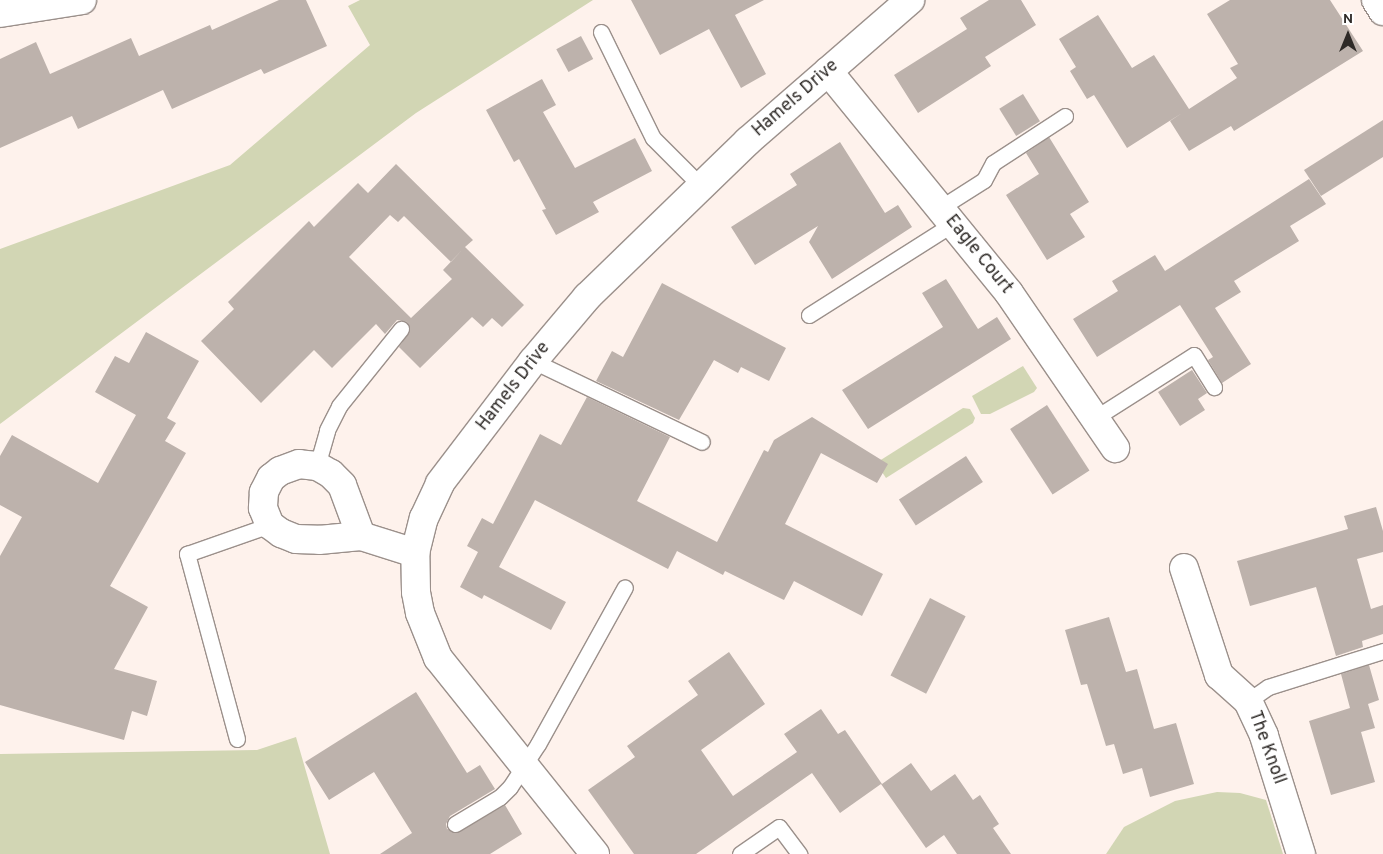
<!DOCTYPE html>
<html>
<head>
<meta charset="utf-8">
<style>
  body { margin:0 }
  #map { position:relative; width:1383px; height:854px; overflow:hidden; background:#fef2ec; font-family:Overpass,sans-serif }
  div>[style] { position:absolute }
  .green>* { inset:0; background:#d2d6b4 }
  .building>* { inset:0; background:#bdb2ac; transform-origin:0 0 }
  .roads { filter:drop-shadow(1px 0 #9b908b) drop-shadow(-1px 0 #9b908b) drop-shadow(0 1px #9b908b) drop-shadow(0 -1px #9b908b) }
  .lane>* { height:15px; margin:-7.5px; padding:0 7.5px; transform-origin:7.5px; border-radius:7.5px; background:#fff }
  .street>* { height:28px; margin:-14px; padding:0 14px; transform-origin:14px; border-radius:14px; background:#fff }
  span { translate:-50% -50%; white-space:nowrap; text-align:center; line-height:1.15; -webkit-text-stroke:4.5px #fff; paint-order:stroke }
  .street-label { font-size:18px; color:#2e2a27 }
  .north { position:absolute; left:1323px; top:10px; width:50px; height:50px; -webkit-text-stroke:4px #fff; paint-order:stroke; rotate:0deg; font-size:14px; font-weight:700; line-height:20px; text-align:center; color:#2e2a27 }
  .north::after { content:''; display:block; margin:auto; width:18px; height:22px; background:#2e2a27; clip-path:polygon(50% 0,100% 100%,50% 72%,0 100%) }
</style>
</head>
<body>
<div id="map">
  <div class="green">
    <div style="clip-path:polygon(360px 0,593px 0,416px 113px,0 424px,0 249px,230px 165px,370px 45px,348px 6px)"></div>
    <div style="clip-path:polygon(1023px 366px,1037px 388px,1034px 392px,990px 414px,981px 414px,972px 396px)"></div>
    <div style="clip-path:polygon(963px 408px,970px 409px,975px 418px,973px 423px,886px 478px,876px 463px)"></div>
    <div style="clip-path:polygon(296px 737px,330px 854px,0 854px,0 754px,257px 750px)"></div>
    <div style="clip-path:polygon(1217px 792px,1240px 793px,1266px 800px,1283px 854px,1106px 854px,1124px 827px,1175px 801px)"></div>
  </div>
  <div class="building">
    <div style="clip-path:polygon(279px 0,306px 0,327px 46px,264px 74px,261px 69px,172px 109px,163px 90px,78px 129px,72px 116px,0 148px,0 59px,36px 42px,50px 74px,131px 38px,139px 56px,210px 25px,212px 30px)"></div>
    <div style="clip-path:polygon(631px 0,764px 0,735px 15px,766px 74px,741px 88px,709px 29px,660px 55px)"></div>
    <div style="clip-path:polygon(989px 0,1021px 0,1036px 25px,985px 57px,991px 66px,918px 113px,894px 75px,967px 29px,960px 18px)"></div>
    <div style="clip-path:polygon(1230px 0,1330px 0,1363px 51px,1234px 131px,1231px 126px,1189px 151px,1170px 121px,1182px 113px,1127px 148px,1094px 95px,1087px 99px,1070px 71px,1076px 67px,1059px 39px,1098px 15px,1132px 68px,1154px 55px,1189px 109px,1237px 78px,1230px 68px,1238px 64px,1207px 14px)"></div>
    <div style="left:581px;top:36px;width:26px;height:28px;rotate:62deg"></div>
    <div style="clip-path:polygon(542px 79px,556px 105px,543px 112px,575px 168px,635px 138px,652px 171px,593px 202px,599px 212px,556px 235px,542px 210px,546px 209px,519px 159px,514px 162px,486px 110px)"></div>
    <div style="left:1023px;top:94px;width:32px;height:28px;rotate:58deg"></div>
    <div style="clip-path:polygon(1383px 120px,1383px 157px,1321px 196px,1304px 170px)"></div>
    <div style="clip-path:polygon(1049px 137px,1089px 202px,1070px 214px,1085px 237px,1047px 260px,1006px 195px,1039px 174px,1026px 153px)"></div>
    <div style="clip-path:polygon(840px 142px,885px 213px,898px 205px,912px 227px,832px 279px,809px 242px,818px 226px,755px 265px,731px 227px,797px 185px,790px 174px)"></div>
    <div style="clip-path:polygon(evenodd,396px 164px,473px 240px,465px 247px,524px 305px,502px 327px,492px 318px,483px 327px,472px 317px,420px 368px,399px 347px,410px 331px,407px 322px,397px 320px,385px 334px,376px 324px,332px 368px,314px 350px,261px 403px,201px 341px,234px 309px,228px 302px,309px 221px,314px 227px,358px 183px,368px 193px,396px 164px,390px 215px,398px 222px,404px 216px,451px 262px,463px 249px,443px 270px,452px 279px,411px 318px,349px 257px,390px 215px)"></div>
    <div style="clip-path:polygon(1309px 179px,1326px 204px,1290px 226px,1299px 241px,1234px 281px,1241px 292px,1215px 308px,1251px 364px,1222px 383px,1208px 360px,1213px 357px,1180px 305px,1097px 357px,1073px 319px,1118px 291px,1112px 281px,1155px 255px,1165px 271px)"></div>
    <div style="clip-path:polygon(946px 279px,978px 329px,997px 317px,1011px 339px,868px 429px,842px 390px,943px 327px,922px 293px)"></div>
    <div style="clip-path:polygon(662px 283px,786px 348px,769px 381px,741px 367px,738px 373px,714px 360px,679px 420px,596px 381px,612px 351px,623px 357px)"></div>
    <div style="clip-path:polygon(146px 332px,199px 361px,167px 418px,176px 423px,165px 441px,186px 453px,110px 586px,148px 607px,114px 669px,157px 681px,147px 716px,132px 711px,124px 740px,0 705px,0 556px,22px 517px,0 505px,0 456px,12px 435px,98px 483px,136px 415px,95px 392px,115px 356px,129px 363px)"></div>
    <div style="clip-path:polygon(1192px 370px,1207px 393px,1198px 399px,1205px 410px,1180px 426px,1158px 392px)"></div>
    <div style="clip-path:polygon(587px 397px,670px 437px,637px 501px,717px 542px,764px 450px,768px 452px,774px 440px,812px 417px,888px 464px,877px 483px,821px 453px,785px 524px,883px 574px,862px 616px,794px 581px,784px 600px,725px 571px,723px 575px,677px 551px,668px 569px,535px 500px,499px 567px,566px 602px,551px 630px,484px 595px,482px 599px,460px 587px,478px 552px,467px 546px,482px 518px,493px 524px,540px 434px,561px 445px)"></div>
    <div style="left:1047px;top:405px;width:78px;height:44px;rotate:57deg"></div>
    <div style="left:966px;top:456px;width:31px;height:80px;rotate:57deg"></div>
    <div style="clip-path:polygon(1376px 507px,1383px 531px,1383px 552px,1357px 559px,1371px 609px,1383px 605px,1383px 634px,1362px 641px,1363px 647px,1336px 656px,1316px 587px,1250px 606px,1237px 561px,1348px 529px,1344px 516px)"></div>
    <div style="left:930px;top:598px;width:40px;height:87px;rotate:27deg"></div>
    <div style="clip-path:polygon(1109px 617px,1126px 672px,1137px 669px,1154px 729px,1176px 723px,1194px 784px,1150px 797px,1142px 768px,1123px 774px,1114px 744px,1106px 746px,1087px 684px,1081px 685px,1065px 630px)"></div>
    <div style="clip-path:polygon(729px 652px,765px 704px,701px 750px,733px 796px,797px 752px,784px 734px,821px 709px,838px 734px,845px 730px,882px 784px,911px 763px,931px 791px,955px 774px,973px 800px,980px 795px,999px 824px,993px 828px,1011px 854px,957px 854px,944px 835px,926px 848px,881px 784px,840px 813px,812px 773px,696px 854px,634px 854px,588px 790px,635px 757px,627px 746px,698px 695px,688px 681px)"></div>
    <div style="clip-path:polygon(1369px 665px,1379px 700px,1368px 704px,1375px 728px,1361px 732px,1375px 782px,1331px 795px,1309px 721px,1350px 708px,1341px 674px)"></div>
    <div style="clip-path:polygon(416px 692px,467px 773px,480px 765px,495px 789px,450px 816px,446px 824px,447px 829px,459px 832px,505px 805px,522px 834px,490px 854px,380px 854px,412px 833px,374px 772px,329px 800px,305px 762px)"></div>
  </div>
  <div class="roads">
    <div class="lane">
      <div style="left:601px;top:32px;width:118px;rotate:63.9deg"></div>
      <div style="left:653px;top:138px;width:68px;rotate:45deg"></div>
      <div style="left:940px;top:208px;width:52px;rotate:-32.5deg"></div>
      <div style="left:984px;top:180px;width:19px;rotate:-62deg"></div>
      <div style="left:993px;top:163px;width:86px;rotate:-33.1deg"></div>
      <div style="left:809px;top:315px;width:172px;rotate:-32.4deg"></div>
      <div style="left:533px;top:361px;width:187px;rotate:25.6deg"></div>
      <div style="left:1095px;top:418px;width:117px;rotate:-32.5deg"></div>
      <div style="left:1194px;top:355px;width:38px;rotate:58deg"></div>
      <div style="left:317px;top:466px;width:37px;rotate:-74deg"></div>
      <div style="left:327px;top:430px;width:27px;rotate:-63deg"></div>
      <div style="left:339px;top:406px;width:99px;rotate:-51.2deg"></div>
      <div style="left:1248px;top:701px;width:24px;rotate:-35deg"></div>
      <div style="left:1268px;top:687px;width:121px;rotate:-17.4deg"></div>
      <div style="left:237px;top:739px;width:192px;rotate:-105.1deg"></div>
      <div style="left:187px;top:554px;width:88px;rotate:-19.3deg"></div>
      <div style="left:455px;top:824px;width:52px;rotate:-31deg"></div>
      <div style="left:500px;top:797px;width:14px;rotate:-45deg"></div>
      <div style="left:510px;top:787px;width:51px;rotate:-56.9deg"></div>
      <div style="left:538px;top:744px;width:179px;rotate:-61deg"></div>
      <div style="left:740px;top:854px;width:47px;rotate:-34.7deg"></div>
      <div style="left:779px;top:827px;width:34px;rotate:53deg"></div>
    </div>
    <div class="street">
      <div style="left:1376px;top:0;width:13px;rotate:58deg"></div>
      <div style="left:0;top:13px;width:83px;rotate:-9deg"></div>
      <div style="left:828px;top:71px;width:286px;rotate:50.8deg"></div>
      <div style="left:1009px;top:293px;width:188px;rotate:55.6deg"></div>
      <div style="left:361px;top:536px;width:54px;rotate:-110.4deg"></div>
      <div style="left:342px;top:485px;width:16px;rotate:-135deg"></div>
      <div style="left:331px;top:474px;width:16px;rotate:-150deg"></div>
      <div style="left:317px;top:466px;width:18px;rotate:-174deg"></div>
      <div style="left:299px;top:464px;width:20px;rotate:160deg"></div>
      <div style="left:280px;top:471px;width:11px;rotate:142deg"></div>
      <div style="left:271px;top:478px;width:16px;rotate:117deg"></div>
      <div style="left:264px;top:492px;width:16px;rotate:94deg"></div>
      <div style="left:263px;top:508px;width:18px;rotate:68deg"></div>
      <div style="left:270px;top:525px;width:14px;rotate:36deg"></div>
      <div style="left:281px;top:533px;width:16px;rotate:22deg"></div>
      <div style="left:296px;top:539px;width:23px;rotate:2deg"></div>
      <div style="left:319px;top:540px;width:42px;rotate:-5.4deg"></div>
      <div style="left:361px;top:536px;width:57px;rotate:17.5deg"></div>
      <div style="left:1184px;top:568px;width:113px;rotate:71.9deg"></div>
      <div style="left:1219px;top:675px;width:39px;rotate:42deg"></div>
      <div style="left:1248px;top:701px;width:38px;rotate:65deg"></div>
      <div style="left:1264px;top:736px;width:124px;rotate:72.6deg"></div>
      <div style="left:595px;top:854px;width:251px;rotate:-128.7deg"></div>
      <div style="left:438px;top:658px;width:48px;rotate:-111.8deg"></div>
      <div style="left:420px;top:613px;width:21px;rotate:-101deg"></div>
      <div style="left:416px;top:592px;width:39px;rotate:-91deg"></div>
      <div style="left:415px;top:553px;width:36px;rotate:-76deg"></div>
      <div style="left:424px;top:518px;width:38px;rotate:-65deg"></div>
      <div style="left:440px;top:483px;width:153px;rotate:-52.7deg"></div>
      <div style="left:533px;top:361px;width:84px;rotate:-49.8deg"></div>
      <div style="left:587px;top:297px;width:224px;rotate:-44.1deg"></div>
      <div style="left:748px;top:141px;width:215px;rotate:-41deg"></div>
    </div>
  </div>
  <div class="street-label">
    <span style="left:796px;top:99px;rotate:-41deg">Hamels Drive</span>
    <span style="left:978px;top:255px;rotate:51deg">Eagle Court</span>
    <span style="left:514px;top:387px;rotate:-52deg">Hamels Drive</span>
    <span style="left:1266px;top:748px;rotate:70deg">The Knoll</span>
  </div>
  <div class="north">N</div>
</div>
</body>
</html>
